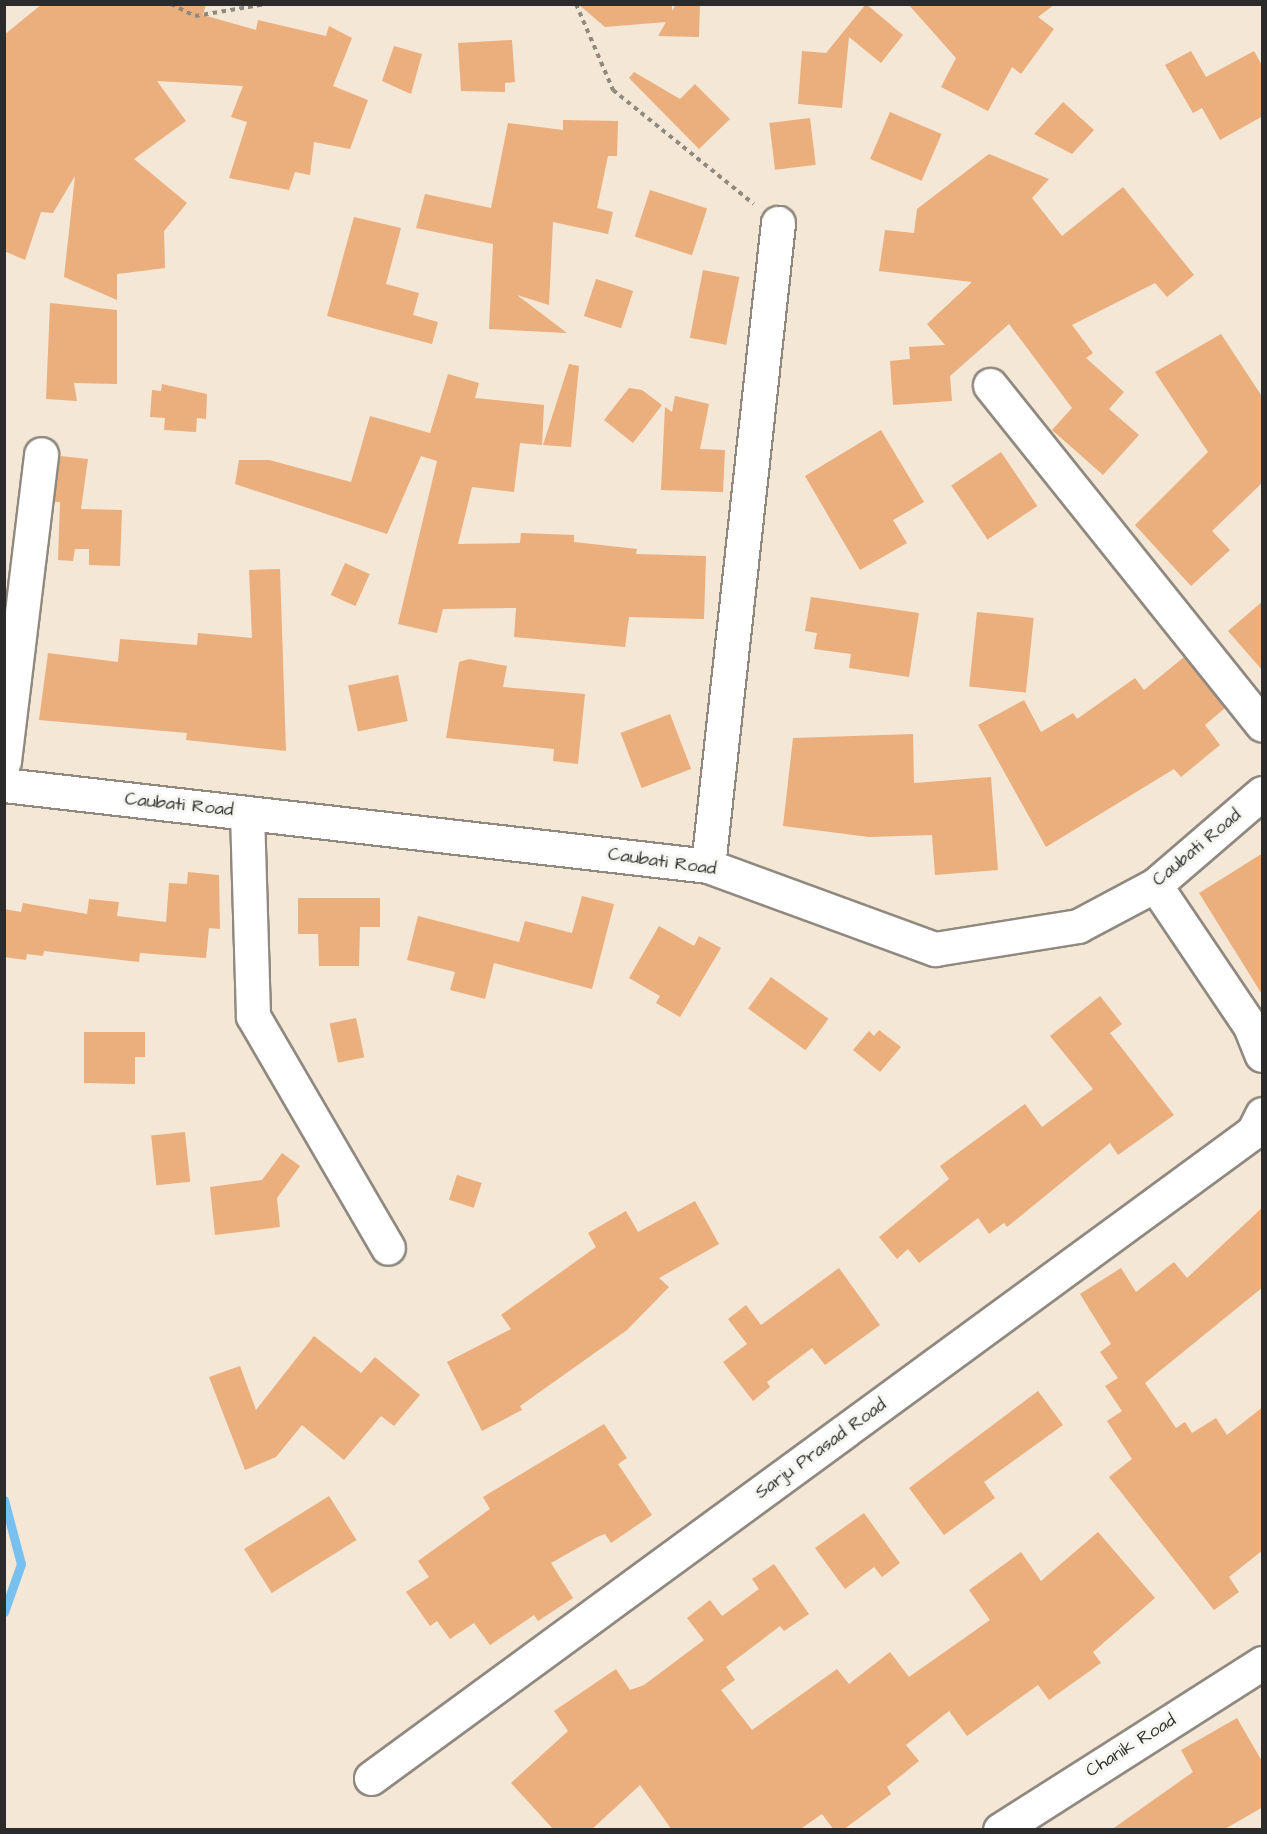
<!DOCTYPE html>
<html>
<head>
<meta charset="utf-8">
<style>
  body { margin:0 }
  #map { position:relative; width:1267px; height:1834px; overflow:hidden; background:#f4e7d5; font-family:"Architects Daughter",sans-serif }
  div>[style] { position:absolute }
  .stream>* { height:9px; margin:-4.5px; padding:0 4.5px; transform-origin:4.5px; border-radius:4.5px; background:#78c0f0 }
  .building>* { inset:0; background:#ebae7d; transform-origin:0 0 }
  .path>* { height:4px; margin-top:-2px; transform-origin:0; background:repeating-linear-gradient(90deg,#908980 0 4.5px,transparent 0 9px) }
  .roads { filter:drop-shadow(2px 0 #908980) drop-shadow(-2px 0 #908980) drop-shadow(0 2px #908980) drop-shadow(0 -2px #908980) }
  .minor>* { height:33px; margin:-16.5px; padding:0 16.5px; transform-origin:16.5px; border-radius:16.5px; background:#fff }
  span { translate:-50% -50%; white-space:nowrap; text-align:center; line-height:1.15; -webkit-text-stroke:6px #f6f6f2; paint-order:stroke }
  .street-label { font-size:18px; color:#2b2b2b }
  .frame { position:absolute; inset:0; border:6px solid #2b2b2b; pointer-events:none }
</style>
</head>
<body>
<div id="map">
  <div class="stream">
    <div style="left:4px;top:1500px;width:66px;rotate:75.1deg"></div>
    <div style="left:21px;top:1564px;width:51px;rotate:109.5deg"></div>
  </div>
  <div class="building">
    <div style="clip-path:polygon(42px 4px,206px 4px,203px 15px,256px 30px,258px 20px,326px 36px,329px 26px,352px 38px,333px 86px,368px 100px,350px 149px,314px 142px,310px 175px,295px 172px,289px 190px,229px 178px,247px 122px,231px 117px,243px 86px,157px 81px,186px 121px,134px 159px,187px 203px,164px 231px,165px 268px,117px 274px,117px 300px,64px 277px,75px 176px,53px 213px,41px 212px,25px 260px,4px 251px,4px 35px)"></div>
    <div style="clip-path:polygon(578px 4px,672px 4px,672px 11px,676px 4px,700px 4px,699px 37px,658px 36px,666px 22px,605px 27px)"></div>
    <div style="clip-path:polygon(866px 4px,903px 35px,881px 63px,849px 37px,842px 108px,798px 104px,802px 51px,826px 53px)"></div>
    <div style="clip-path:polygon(908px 4px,1055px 4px,1038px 17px,1054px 29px,1021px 74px,1012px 67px,988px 111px,941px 87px,956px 58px)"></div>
    <div style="clip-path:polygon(512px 40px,515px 82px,505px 83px,505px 92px,461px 91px,458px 43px)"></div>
    <div style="clip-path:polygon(394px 46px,422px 54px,411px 94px,382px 81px)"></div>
    <div style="clip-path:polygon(1191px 51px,1206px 77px,1254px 51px,1263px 67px,1263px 116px,1220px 140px,1202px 108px,1193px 113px,1165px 65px)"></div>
    <div style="clip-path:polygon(634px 72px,680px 99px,695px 84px,730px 119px,699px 149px,629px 78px)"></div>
    <div style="clip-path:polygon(1063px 102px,1094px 130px,1072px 154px,1034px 134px)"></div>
    <div style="left:890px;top:112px;width:56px;height:51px;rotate:23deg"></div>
    <div style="left:810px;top:118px;width:47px;height:41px;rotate:83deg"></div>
    <div style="clip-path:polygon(563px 120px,618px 121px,617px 156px,608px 156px,597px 208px,613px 212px,608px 234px,553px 222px,549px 305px,517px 295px,567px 333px,489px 329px,493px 244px,416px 228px,425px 194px,491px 208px,508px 123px,563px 130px)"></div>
    <div style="clip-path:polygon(989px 154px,1049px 179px,1032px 198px,1062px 236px,1123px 187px,1194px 275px,1167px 297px,1155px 283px,1072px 325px,1093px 353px,1086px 358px,1124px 392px,1109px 409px,1139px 435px,1103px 475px,1052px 430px,1072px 408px,1009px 324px,950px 376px,952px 401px,893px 405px,890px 361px,910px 359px,909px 347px,945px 345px,927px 324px,972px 282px,879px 271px,885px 230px,914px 233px,917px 209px)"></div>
    <div style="left:650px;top:190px;width:60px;height:49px;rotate:18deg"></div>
    <div style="clip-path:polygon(354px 217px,401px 228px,386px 284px,419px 293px,413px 315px,438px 322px,432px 344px,327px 316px)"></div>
    <div style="left:703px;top:270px;width:37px;height:69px;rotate:11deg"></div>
    <div style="left:596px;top:279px;width:39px;height:39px;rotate:18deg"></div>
    <div style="clip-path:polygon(50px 303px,117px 310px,117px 384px,74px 383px,77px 401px,46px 399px)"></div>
    <div style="clip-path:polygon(1221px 334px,1263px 398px,1263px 482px,1212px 531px,1230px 550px,1191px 586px,1135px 525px,1208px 452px,1155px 372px)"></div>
    <div style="clip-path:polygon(569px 364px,579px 366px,571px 447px,543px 445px)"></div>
    <div style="clip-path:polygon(448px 374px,479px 383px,475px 398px,544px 405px,542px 445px,520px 443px,514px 492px,472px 487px,458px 544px,520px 543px,521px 533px,574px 535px,574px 542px,637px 549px,636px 554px,706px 556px,704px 619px,629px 617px,625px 647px,514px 637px,516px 608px,443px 609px,437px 633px,398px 624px,437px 461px,421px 456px,387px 534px,235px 484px,239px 460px,269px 460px,351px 482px,370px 416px,430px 433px)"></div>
    <div style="clip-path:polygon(162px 384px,207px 394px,206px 419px,197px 418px,196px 432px,164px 430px,165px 418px,150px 417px,152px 390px,161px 391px)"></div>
    <div style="clip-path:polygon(629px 388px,642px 390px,662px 405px,633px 443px,604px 420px)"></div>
    <div style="clip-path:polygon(675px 396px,709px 404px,700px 449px,725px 450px,723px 492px,661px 490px,665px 407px,672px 412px)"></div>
    <div style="clip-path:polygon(881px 430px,924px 502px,893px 520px,907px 543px,860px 570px,805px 476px)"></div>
    <div style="left:1001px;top:452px;width:65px;height:60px;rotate:56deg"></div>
    <div style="clip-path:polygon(60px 456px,88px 459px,81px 509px,122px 510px,120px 566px,89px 565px,89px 549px,75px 549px,73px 561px,58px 560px,60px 502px,54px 502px)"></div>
    <div style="left:345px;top:563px;width:27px;height:35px;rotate:24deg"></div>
    <div style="clip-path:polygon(280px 569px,286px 751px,186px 740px,187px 733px,39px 720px,48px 653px,118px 662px,120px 639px,197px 645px,198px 633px,252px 638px,249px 570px)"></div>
    <div style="clip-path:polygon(811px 597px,919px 613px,909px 677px,849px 668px,851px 654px,814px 649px,817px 633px,805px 631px)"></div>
    <div style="clip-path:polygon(1263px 601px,1263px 671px,1228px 631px)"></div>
    <div style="left:977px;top:612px;width:57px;height:75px;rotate:6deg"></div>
    <div style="clip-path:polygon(1184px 657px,1225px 708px,1205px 725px,1220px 745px,1181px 777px,1174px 769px,1046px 847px,978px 725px,1024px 700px,1041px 732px,1073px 713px,1077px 719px,1135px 678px,1144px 690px)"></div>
    <div style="clip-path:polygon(469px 659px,507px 666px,503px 687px,585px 694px,578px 764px,553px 761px,554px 749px,446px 738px,459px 662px)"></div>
    <div style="left:398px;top:675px;width:47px;height:51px;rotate:78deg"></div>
    <div style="left:670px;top:714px;width:59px;height:53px;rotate:69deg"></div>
    <div style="clip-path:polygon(913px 734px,914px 783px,991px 777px,998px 870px,935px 875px,932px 835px,869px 837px,783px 826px,793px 738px)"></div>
    <div style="clip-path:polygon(1263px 853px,1263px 996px,1199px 893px)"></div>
    <div style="clip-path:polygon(188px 872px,219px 875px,220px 929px,209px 928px,206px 958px,140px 953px,139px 962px,44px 951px,43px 956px,27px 954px,26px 960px,4px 957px,4px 909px,21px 912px,23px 903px,87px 914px,89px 899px,119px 902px,117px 916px,166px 922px,169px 883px,187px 884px)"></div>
    <div style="clip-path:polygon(582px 896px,614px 904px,592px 989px,494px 963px,485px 999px,450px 990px,455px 972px,407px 960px,418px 916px,519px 942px,525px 921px,572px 933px)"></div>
    <div style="clip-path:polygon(298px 898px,380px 898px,380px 927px,360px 927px,359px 966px,319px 966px,318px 934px,298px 934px)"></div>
    <div style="clip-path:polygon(659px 926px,694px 946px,699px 936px,721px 948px,680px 1017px,656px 1003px,660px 996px,629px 978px)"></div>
    <div style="left:771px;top:977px;width:71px;height:39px;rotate:36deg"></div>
    <div style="clip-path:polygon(1100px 996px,1122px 1024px,1110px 1033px,1174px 1115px,1118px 1155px,1110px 1143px,1007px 1227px,1004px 1223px,989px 1234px,978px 1218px,919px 1263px,908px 1249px,897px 1259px,879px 1237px,949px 1179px,940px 1166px,1025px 1104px,1042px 1127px,1093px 1089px,1050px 1036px)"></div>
    <div style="left:356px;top:1018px;width:40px;height:27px;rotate:78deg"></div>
    <div style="clip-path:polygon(879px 1030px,901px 1047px,880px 1072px,853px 1050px,869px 1031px,874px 1036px)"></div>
    <div style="clip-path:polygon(84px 1032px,145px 1032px,145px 1057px,135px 1057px,135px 1084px,84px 1083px)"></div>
    <div style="left:185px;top:1132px;width:50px;height:34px;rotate:84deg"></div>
    <div style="clip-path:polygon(282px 1153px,300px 1166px,277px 1198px,280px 1227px,215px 1235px,210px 1187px,262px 1180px)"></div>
    <div style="left:457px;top:1175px;width:26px;height:26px;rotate:18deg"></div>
    <div style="clip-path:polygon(695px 1201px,719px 1244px,659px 1278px,669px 1287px,627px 1330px,520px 1406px,522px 1410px,482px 1431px,447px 1362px,511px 1329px,501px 1315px,596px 1247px,588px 1233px,626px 1211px,638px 1232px)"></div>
    <div style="clip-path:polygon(1263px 1207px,1263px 1287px,1145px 1383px,1176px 1428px,1185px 1422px,1192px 1433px,1216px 1418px,1227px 1435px,1263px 1407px,1263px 1550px,1229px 1577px,1239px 1592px,1214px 1610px,1109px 1477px,1132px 1459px,1107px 1421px,1122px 1411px,1105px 1386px,1118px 1378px,1100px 1352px,1111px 1344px,1080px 1294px,1121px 1268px,1136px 1292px,1174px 1262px,1187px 1278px)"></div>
    <div style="clip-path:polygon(839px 1268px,880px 1325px,825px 1365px,812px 1348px,767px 1382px,770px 1387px,753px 1401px,723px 1362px,747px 1344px,728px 1319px,746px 1305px,761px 1325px)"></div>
    <div style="clip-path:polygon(314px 1336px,361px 1373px,375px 1357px,420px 1395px,394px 1426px,381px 1416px,344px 1460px,302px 1425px,276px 1457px,245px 1470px,209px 1377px,240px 1366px,256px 1410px)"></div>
    <div style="clip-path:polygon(1038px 1391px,1063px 1425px,984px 1482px,995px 1498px,944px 1535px,909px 1488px)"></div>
    <div style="clip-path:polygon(604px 1424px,627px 1458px,618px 1464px,652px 1515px,611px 1543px,605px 1534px,597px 1537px,551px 1563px,573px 1598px,538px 1621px,534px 1615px,490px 1645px,474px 1623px,450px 1639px,437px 1621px,430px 1626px,406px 1592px,429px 1577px,418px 1561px,490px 1509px,483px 1497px)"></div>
    <div style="left:329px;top:1496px;width:52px;height:100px;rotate:58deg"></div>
    <div style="clip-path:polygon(864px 1513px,900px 1563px,882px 1577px,874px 1567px,845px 1589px,815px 1548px)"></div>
    <div style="clip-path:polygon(1098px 1532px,1155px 1598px,1093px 1652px,1101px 1663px,1049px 1700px,1038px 1685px,967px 1736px,949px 1711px,906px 1745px,919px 1761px,887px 1787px,891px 1794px,843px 1830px,834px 1830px,822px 1814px,799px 1830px,672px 1830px,640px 1785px,591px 1830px,554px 1830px,511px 1783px,568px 1731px,554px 1711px,616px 1669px,630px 1690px,644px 1685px,704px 1640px,687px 1618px,710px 1600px,722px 1616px,759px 1589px,752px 1579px,774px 1564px,809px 1614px,784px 1631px,780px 1626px,726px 1667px,735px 1680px,721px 1690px,752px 1730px,837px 1669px,849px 1684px,890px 1652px,909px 1677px,990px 1620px,969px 1590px,1021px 1552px,1041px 1581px)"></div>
    <div style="clip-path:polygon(1237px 1718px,1263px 1763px,1263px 1807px,1223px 1830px,1111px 1830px,1193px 1772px,1181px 1750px)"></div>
  </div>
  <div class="path">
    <div style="left:171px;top:4px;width:27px;rotate:27deg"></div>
    <div style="left:195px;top:16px;width:72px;rotate:-9.6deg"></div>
    <div style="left:576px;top:4px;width:94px;rotate:66.7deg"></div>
    <div style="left:613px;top:90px;width:181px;rotate:39deg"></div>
  </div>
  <div class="roads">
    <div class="minor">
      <div style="left:990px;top:385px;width:435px;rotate:51.3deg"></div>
      <div style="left:4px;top:761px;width:309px;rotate:-83.1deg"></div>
      <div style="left:4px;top:785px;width:709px;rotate:6.56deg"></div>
      <div style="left:708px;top:866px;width:242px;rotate:20.1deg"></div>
      <div style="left:935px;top:949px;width:145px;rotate:-9.1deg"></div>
      <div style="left:1078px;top:926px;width:87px;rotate:-28deg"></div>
      <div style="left:1155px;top:885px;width:141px;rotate:-40.7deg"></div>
      <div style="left:247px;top:813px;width:203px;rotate:88.3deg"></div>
      <div style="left:253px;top:1016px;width:268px;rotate:59.8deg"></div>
      <div style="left:708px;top:866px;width:647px;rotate:-83.79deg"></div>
      <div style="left:1155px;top:885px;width:170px;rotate:56deg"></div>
      <div style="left:1250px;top:1026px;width:31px;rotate:68deg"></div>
      <div style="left:371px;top:1778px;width:1093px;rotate:-36.22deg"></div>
      <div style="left:1253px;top:1132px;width:20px;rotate:-63deg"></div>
      <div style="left:1000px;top:1830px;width:311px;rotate:-32.5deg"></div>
    </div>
  </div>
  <div class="street-label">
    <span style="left:179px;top:805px;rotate:6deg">Caubati Road</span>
    <span style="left:1197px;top:848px;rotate:-40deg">Caubati Road</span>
    <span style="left:662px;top:862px;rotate:8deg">Caubati Road</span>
    <span style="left:821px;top:1449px;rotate:-36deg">Sarju Prasad Road</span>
    <span style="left:1131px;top:1746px;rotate:-32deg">Chanik Road</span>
  </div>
  <div class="frame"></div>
</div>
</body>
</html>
